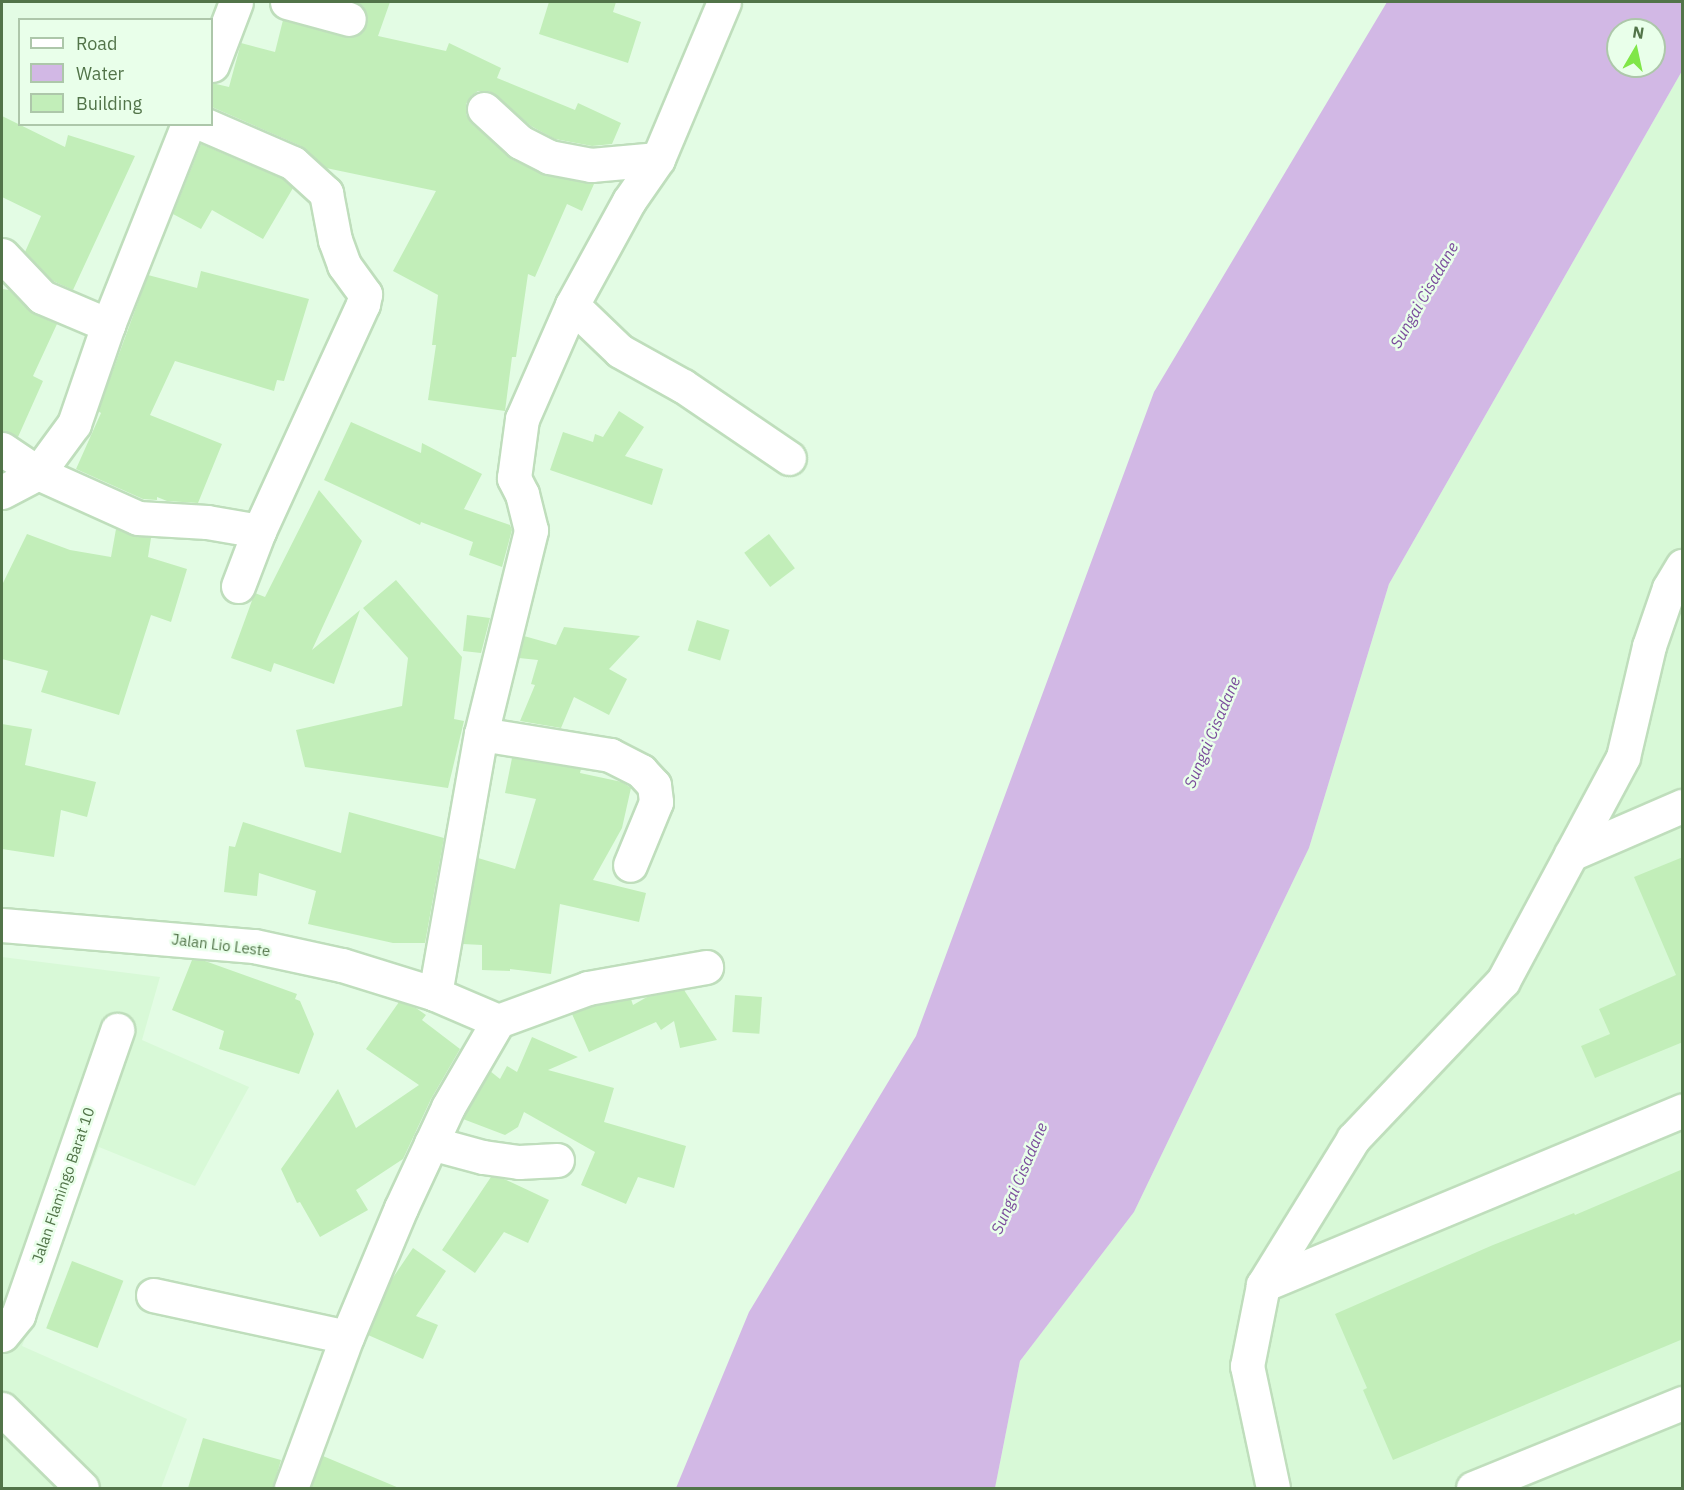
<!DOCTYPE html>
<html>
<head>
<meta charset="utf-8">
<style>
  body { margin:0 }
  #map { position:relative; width:1684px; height:1490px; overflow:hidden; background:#e3fce4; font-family:"IBM Plex Sans",sans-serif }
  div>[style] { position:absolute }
  .residential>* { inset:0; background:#d8f9d7 }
  .water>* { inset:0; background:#d2b8e5 }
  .building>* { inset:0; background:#c2eeb9; transform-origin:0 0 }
  .roads { filter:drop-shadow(2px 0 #bfdebc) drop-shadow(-2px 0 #bfdebc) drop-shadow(0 2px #bfdebc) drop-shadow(0 -2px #bfdebc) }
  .minor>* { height:33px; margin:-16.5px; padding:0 16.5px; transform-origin:16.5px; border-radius:16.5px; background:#fff }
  span { translate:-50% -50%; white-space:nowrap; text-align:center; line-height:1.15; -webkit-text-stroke:5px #e9ffea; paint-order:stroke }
  .street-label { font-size:15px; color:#527449 }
  .water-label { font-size:16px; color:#7b4c9c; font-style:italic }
  .frame { position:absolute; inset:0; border:3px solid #527449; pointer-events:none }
  .legend { position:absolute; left:18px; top:18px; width:195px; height:108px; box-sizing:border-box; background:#e9ffea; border:2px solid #adc7aa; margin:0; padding:8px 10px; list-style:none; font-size:18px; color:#527449 }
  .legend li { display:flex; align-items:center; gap:12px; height:30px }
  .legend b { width:30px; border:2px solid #adc7aa }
  .north { position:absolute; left:1606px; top:18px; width:60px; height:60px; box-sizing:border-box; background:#e9ffea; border:2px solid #adc7aa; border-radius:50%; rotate:9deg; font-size:16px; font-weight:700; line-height:24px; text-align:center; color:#527449 }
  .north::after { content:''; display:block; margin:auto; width:21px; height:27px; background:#80e648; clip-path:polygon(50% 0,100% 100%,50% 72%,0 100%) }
</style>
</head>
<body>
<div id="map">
  <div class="residential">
    <div style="clip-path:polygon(1682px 71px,1682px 1488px,995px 1488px,1020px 1361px,1134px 1212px,1309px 848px,1389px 584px)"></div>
    <div style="clip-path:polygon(2px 957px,160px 977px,142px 1040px,249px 1087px,195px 1186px,99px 1147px,22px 1346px,187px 1419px,161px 1488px,2px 1488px)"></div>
  </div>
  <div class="water">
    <div style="clip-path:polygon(evenodd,1387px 2px,1682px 2px,1682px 71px,1389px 584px,1309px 848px,1134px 1212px,1020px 1361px,995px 1488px,676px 1488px,749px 1312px,916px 1036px,1154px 392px,1387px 2px,1618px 30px,1654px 30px,1654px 66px,1618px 66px,1618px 30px)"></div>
  </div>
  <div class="building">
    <div style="clip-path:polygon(355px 2px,390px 2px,378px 36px,446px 51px,449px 43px,501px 68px,497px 78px,575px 110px,578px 103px,621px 123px,612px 144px,592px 146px,555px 139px,531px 126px,489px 91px,478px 91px,471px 96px,466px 104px,466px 114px,471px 123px,511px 159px,545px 175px,594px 184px,582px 211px,567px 204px,535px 277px,528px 274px,516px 357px,512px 357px,505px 411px,428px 400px,436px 345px,432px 345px,438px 295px,393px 271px,436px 191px,326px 168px,301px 146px,212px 107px,212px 83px,229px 87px,241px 43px,275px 52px,283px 20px,344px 37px,354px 37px,363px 32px,367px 23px,367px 14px,363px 6px)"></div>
    <div style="clip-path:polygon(549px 2px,616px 2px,613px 12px,641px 22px,628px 63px,539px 34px)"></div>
    <div style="clip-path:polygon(2px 116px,65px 147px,68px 135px,135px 156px,73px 290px,53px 281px,25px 252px,41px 216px,2px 197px)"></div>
    <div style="clip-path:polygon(201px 144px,283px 179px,293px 188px,263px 239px,212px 210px,201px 229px,173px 214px)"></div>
    <div style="clip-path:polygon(201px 271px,309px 299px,284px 381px,277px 380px,274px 391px,175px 361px,150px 415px,222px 444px,198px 503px,167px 501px,157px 497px,157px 500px,143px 499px,76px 469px,101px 413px,98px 411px,148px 275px,197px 288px)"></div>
    <div style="clip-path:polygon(2px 289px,9px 290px,34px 314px,57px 324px,33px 376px,43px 381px,18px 437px,2px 431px)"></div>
    <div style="clip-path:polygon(619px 411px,644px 427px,625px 456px,663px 469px,652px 505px,550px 470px,563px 432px,593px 442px,595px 434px,603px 437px)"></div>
    <div style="clip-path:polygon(351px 422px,421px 453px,422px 443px,482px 474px,464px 509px,510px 525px,512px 530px,502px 567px,469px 555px,473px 542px,421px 522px,420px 525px,324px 480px)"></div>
    <div style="clip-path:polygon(319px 490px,362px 541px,312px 650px,360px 610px,334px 684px,274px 663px,271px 672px,231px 658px,254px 595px,255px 593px,265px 597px)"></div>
    <div style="clip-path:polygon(116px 529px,131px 535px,151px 538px,148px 557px,187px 569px,171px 622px,151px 615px,119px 715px,41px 692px,48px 671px,2px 659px,2px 585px,27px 534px,70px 550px,111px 557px)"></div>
    <div style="left:769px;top:534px;width:43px;height:31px;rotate:53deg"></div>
    <div style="clip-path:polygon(396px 580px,462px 657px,454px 719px,464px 721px,448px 788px,305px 767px,296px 730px,402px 706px,408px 658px,363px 608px)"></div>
    <div style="clip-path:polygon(467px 615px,490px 618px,481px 653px,463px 651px)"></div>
    <div style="left:697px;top:620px;width:34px;height:32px;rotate:17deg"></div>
    <div style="clip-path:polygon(564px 627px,640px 636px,609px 669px,627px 679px,609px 715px,574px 697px,561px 728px,520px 721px,535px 685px,531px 684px,538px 660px,519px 658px,524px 636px,556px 645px)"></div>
    <div style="clip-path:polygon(2px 724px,32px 729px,25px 765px,96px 782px,87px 817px,61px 810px,54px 857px,2px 849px)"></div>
    <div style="clip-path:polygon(512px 758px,581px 769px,580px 773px,622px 782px,631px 788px,622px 828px,593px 880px,646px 893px,639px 922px,560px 904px,551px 974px,510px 969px,510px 971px,482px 970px,482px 945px,463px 944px,478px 858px,515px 869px,536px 799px,505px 793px)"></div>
    <div style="clip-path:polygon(349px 812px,444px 838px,425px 943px,393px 943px,308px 924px,316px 891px,259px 873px,257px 896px,224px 892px,229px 846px,235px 847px,243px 822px,341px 853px)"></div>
    <div style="clip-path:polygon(1683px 857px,1683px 1042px,1595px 1078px,1581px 1046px,1610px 1034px,1599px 1009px,1676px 975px,1634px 877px)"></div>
    <div style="clip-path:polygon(192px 960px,205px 961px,297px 994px,295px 999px,300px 1001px,314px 1034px,299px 1074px,219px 1049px,224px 1031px,172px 1010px)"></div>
    <div style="clip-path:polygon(684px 990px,717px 1040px,680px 1048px,674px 1021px,661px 1030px,656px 1022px,589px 1052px,572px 1014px,593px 1006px,631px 999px,633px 1005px,647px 997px)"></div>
    <div style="left:735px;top:995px;width:27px;height:37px;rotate:4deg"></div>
    <div style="clip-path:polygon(399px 1002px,416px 1008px,426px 1015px,422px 1020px,460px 1049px,431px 1099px,403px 1159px,356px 1190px,368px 1210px,320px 1237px,300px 1202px,297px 1203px,281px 1169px,338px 1089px,356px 1128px,419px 1085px,366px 1049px)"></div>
    <div style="clip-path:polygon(532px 1037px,578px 1057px,548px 1070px,614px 1088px,604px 1122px,686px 1146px,674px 1188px,638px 1177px,626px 1204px,581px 1185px,595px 1152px,524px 1112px,518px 1127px,505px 1135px,463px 1119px,490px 1071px,500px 1079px,507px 1066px,517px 1072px)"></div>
    <div style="clip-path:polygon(1683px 1169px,1683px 1339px,1393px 1460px,1363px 1390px,1367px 1388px,1335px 1314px,1493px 1245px,1574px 1213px,1575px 1215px)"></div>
    <div style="clip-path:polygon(491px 1177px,504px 1179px,549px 1200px,528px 1243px,504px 1232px,475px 1273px,442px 1250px)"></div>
    <div style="clip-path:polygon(413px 1248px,446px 1271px,416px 1316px,438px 1325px,423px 1359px,368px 1335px,392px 1279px)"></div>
    <div style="left:72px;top:1261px;width:55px;height:72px;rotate:21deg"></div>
    <div style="clip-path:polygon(203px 1438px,281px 1460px,273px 1488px,188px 1488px)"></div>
    <div style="clip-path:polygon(323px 1456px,399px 1488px,311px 1488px)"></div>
  </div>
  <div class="roads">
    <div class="minor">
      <div style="left:287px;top:2px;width:64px;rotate:15.3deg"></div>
      <div style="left:212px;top:65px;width:67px;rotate:-69.1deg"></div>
      <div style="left:484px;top:109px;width:49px;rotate:42.5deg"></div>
      <div style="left:520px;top:142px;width:33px;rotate:27deg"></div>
      <div style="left:549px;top:157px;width:43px;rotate:10.8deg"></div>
      <div style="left:591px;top:165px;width:67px;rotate:-5.1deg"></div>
      <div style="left:203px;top:124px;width:98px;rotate:23.4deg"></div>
      <div style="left:293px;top:163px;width:45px;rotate:42.3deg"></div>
      <div style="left:326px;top:193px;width:48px;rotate:79.2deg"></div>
      <div style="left:335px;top:240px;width:27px;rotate:70deg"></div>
      <div style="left:344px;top:265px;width:36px;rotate:54deg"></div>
      <div style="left:365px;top:294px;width:10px;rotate:101deg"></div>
      <div style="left:363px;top:304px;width:250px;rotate:114.6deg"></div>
      <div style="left:259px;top:531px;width:59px;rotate:110.9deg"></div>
      <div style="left:2px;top:255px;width:58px;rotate:46.4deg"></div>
      <div style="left:42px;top:297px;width:72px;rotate:23deg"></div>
      <div style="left:572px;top:305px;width:66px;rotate:43.8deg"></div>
      <div style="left:620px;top:351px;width:72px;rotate:29.1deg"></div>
      <div style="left:683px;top:386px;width:128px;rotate:34.2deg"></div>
      <div style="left:2px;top:449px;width:43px;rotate:33.7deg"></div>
      <div style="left:38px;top:473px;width:110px;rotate:24.2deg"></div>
      <div style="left:138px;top:518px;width:69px;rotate:3.3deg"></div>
      <div style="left:207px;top:522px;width:53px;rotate:9.8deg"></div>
      <div style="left:2px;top:492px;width:41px;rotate:-27.8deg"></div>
      <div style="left:38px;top:473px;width:61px;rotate:-53.7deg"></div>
      <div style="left:74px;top:424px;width:105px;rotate:-71deg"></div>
      <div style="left:108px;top:325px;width:216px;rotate:-68.3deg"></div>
      <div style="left:481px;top:734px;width:131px;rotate:9.2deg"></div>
      <div style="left:610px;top:755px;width:35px;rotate:27deg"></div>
      <div style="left:641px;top:771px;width:19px;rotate:47deg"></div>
      <div style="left:654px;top:785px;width:17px;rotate:83deg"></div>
      <div style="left:656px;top:802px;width:68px;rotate:112.4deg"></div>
      <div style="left:1571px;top:854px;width:121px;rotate:-23.4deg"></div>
      <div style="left:2px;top:925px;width:253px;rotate:4.8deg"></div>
      <div style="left:254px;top:946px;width:90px;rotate:12.2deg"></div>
      <div style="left:342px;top:965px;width:97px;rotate:17.3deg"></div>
      <div style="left:498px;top:1021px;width:96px;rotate:-20.1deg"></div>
      <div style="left:588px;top:988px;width:120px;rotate:-10.1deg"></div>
      <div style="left:431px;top:1143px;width:54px;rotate:15.1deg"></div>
      <div style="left:483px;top:1157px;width:36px;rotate:8deg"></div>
      <div style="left:519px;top:1162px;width:38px;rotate:-3deg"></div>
      <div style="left:1263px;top:1285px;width:454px;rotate:-22.6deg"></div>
      <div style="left:153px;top:1295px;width:198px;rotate:12.2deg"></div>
      <div style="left:2px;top:1335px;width:26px;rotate:-51deg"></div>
      <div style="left:18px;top:1315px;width:302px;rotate:-70.8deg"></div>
      <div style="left:2px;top:1409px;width:112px;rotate:44.6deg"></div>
      <div style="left:291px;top:1488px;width:161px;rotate:-69.7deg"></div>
      <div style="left:347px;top:1337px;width:140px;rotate:-67.3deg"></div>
      <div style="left:401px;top:1208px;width:111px;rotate:-65deg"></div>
      <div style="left:448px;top:1107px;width:99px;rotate:-59.8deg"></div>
      <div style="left:498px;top:1021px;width:69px;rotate:-156.8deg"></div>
      <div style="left:435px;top:994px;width:264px;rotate:-80deg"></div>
      <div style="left:481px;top:734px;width:210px;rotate:-76.2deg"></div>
      <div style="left:531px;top:530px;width:37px;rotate:-104deg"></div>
      <div style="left:522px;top:494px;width:18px;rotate:-117deg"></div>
      <div style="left:514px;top:478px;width:60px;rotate:-82.3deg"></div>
      <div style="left:522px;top:419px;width:124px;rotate:-66.3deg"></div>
      <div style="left:572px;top:305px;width:119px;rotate:-61.3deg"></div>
      <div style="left:629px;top:201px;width:51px;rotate:-55.4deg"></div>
      <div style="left:658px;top:159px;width:170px;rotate:-67.2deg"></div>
      <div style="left:1273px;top:1488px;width:125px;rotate:-102deg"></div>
      <div style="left:1247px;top:1366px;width:83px;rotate:-78.8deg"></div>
      <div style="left:1263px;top:1285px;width:172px;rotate:-58.3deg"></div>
      <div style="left:1353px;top:1139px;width:218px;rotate:-46.5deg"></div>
      <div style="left:1503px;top:981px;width:254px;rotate:-61.8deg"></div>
      <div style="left:1623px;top:757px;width:114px;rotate:-76.8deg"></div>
      <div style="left:1649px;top:646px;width:61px;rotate:-71deg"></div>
      <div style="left:1669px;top:588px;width:26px;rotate:-59deg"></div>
      <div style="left:1473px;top:1488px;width:226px;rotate:-22.1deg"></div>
    </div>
  </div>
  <div class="street-label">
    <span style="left:221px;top:945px;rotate:7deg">Jalan Lio Leste</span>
    <span style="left:63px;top:1185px;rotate:-71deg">Jalan Flamingo Barat 10</span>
  </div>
  <div class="water-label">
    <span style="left:1424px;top:295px;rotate:-60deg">Sungai Cisadane</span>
    <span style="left:1212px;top:732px;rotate:-67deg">Sungai Cisadane</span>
    <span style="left:1019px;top:1178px;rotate:-67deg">Sungai Cisadane</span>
  </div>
  <div class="frame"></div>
  <ul class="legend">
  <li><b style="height:8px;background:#fff"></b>Road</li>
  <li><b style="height:16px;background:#d2b8e5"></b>Water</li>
  <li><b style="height:16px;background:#c2eeb9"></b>Building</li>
  </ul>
  <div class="north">N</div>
</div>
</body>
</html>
